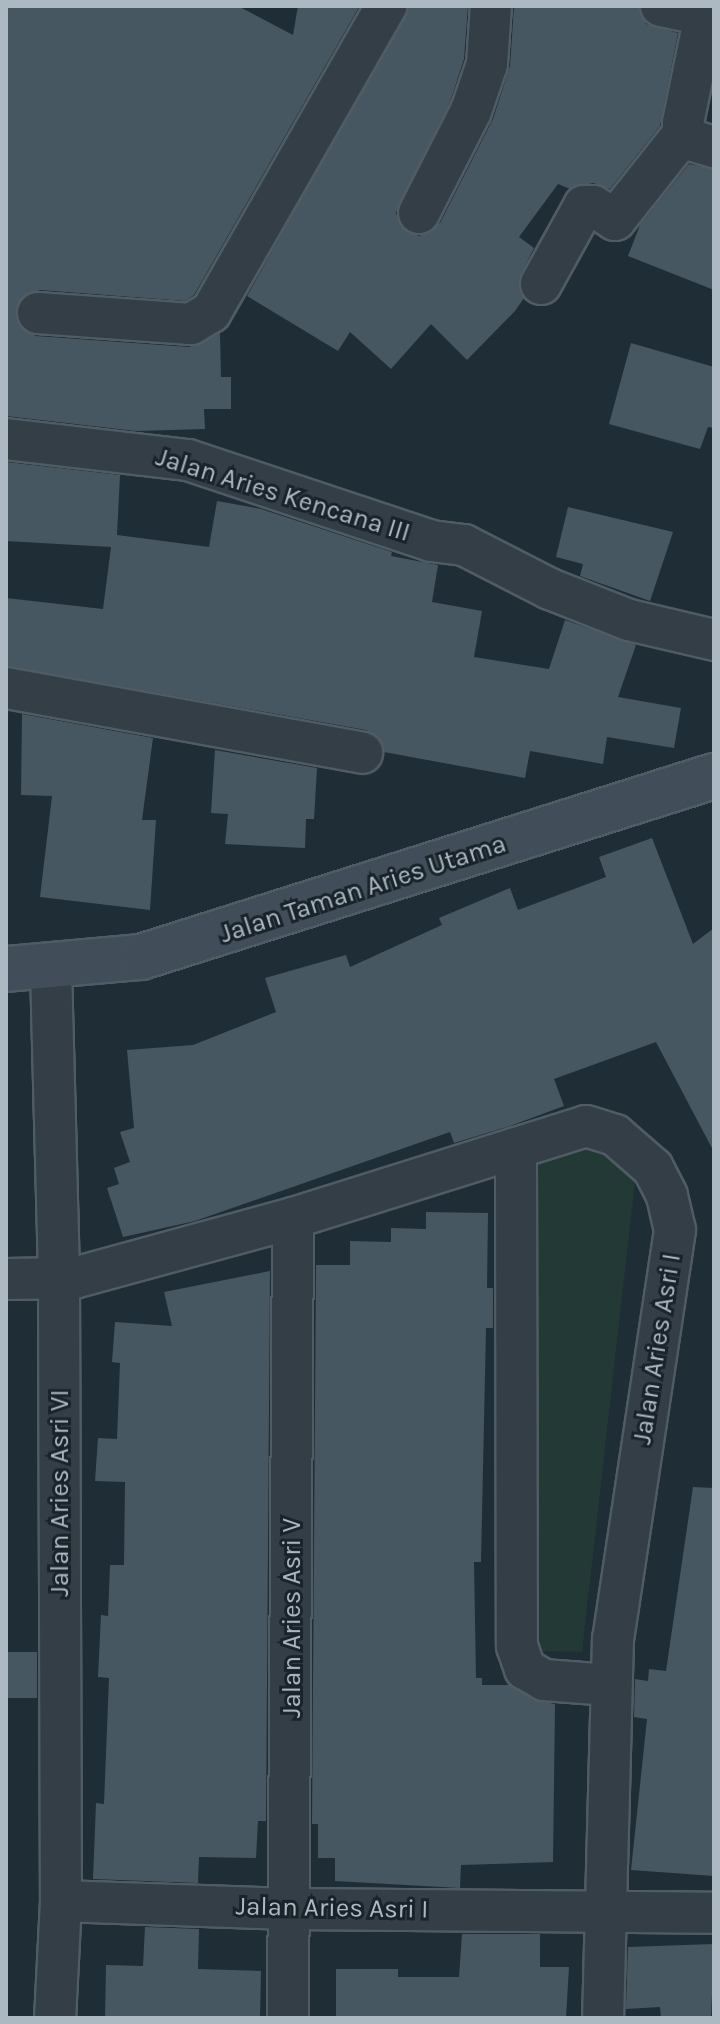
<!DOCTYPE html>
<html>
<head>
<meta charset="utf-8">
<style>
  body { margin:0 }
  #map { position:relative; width:720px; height:2024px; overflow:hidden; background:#1f2d36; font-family:Karla,sans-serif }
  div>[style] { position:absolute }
  .green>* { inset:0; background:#223936 }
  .building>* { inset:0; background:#475762; transform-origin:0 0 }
  .roads { filter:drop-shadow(2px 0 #505c64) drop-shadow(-2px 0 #505c64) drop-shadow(0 2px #505c64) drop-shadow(0 -2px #505c64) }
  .street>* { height:40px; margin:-20px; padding:0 20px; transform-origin:20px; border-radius:20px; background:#333e46 }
  .secondary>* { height:44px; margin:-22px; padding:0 22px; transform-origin:22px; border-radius:22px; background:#414e59 }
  span { translate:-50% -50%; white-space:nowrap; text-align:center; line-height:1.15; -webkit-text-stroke:6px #18232a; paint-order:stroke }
  .street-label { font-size:26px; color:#acb9c3 }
  .frame { position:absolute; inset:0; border:8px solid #acb9c3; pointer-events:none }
</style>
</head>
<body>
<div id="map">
  <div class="green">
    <div style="clip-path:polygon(608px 1122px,637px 1164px,582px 1652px,532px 1651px,527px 1151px)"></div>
  </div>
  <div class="building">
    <div style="clip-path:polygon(6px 6px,238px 6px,293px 35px,298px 6px,359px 7px,194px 295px,185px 301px,40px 290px,19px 301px,18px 324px,36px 336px,189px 347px,220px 333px,221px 377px,231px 377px,231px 409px,204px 409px,205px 429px,136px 431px,6px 416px)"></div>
    <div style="clip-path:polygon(409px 6px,468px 6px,464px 59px,450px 102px,396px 213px,400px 226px,419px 236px,440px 223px,493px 119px,510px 66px,514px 6px,639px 6px,646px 24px,678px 33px,660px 126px,610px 189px,593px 183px,570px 189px,558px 184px,519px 237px,534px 248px,521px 274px,524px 298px,515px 311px,467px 360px,431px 324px,391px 369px,350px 332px,338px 351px,247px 296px)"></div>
    <div style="clip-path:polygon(689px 164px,714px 169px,714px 290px,628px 256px,640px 225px)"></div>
    <div style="clip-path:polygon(631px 343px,714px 367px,714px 428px,708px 427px,700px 449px,609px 424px)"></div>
    <div style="clip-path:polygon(6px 462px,120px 475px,117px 535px,209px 547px,217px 501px,261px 509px,392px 552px,391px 556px,438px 565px,432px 602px,482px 611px,474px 657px,549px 669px,565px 620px,636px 645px,618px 697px,681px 708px,674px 748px,607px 737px,603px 764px,530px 751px,525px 778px,384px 752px,377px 736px,366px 730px,6px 666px,6px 598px,103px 609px,111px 547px,6px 541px)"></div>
    <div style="clip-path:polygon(568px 507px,673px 532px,650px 601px,580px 576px,583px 564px,556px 557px)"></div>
    <div style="clip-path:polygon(22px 714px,153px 738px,142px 820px,156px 820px,150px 910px,40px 897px,52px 796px,21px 795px)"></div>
    <div style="clip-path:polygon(215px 750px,317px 768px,314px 819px,306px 819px,305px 848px,225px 844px,228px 814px,211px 813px)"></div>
    <div style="clip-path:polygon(652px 838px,693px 944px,714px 928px,714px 1152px,656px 1042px,554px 1079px,564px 1106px,510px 1126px,454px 1143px,450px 1132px,195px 1221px,123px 1237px,107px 1188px,119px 1184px,114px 1168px,130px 1162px,120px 1132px,134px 1128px,127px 1050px,193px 1045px,276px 1012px,265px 978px,346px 955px,350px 967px,442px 925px,439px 918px,510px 888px,518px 910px,606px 877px,599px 857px)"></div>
    <div style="clip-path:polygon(426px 1212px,488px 1213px,487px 1288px,493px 1288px,493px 1328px,486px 1328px,481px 1562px,474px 1562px,476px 1678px,482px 1678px,482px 1685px,510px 1685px,533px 1700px,555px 1704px,553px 1862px,461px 1865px,460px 1888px,335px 1881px,335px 1858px,318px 1858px,318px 1824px,312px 1824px,316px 1265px,350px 1265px,350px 1241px,391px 1242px,391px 1228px,426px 1229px)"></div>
    <div style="clip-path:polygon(270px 1271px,266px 1821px,258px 1821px,256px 1858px,199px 1857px,198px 1883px,93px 1879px,96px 1803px,104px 1804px,109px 1678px,98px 1677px,101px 1615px,108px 1616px,110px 1565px,124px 1565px,125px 1482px,95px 1481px,98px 1438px,117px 1439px,120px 1363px,112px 1362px,115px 1322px,172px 1326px,164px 1292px)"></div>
    <div style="clip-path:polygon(693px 1487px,714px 1488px,714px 1876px,631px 1870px,647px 1719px,634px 1717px,635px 1679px,648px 1681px,649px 1669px,666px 1671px)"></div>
    <div style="left:6px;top:1652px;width:31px;height:46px"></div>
    <div style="clip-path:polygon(145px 1927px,199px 1929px,198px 1969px,261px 1971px,260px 2018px,105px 2018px,106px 1965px,143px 1966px)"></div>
    <div style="clip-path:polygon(462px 1934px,540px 1934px,540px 1967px,569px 1967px,566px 2018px,336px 2018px,336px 1969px,398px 1969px,398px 1977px,459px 1977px)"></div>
    <div style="clip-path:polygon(714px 1944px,711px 2018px,661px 2018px,660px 2007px,626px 2009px,628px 1947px)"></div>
  </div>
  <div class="roads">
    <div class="street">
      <div style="left:661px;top:6px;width:45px;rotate:11.6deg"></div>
      <div style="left:705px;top:15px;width:110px;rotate:101.5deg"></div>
      <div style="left:683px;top:123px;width:10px;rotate:84deg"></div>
      <div style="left:684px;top:133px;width:13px;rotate:39deg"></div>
      <div style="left:694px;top:141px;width:21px;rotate:17deg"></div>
      <div style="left:419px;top:213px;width:114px;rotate:-63deg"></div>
      <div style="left:471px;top:111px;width:50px;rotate:-71.2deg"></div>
      <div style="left:487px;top:64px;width:58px;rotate:-86.1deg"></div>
      <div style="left:541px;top:284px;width:89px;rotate:-61.1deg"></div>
      <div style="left:584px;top:206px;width:9px"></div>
      <div style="left:593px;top:206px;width:26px;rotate:32deg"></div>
      <div style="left:615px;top:220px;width:111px;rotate:-51.6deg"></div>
      <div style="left:38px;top:313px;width:153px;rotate:4.1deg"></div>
      <div style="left:191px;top:324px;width:23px;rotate:-31deg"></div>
      <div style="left:211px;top:312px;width:353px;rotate:-60.2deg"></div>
      <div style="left:6px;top:439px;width:183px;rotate:6.6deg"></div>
      <div style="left:188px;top:460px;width:256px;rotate:18.4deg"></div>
      <div style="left:431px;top:541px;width:33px;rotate:7deg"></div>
      <div style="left:464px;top:545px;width:97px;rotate:27.1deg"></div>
      <div style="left:550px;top:589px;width:85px;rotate:21.4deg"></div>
      <div style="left:629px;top:620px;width:87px;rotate:13.2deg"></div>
      <div style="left:6px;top:688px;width:362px;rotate:10.3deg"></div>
      <div style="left:51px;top:969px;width:311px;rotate:88.5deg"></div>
      <div style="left:59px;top:1280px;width:621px;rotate:89.82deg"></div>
      <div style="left:61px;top:1901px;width:117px;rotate:92.9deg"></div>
      <div style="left:516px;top:1148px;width:498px;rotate:89.9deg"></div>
      <div style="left:517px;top:1646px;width:24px;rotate:71deg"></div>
      <div style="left:525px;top:1669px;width:22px;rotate:30deg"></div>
      <div style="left:544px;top:1680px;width:65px;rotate:4.4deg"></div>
      <div style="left:6px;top:1279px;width:68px;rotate:-0.8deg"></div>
      <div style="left:74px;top:1278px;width:227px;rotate:-15.3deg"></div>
      <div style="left:293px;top:1218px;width:307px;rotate:-17.4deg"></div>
      <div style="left:586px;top:1126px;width:30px;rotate:17deg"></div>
      <div style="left:615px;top:1135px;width:50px;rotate:41deg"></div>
      <div style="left:653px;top:1168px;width:31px;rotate:63deg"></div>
      <div style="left:667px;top:1196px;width:35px;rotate:77deg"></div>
      <div style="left:675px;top:1230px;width:414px;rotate:98.6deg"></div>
      <div style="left:613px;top:1639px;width:379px;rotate:91.5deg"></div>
      <div style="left:61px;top:1901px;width:228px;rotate:2deg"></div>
      <div style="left:289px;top:1909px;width:425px;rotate:0.5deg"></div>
      <div style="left:288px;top:2018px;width:800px;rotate:-89.64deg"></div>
    </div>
    <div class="secondary">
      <div style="left:6px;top:969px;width:136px;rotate:-5.1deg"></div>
      <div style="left:141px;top:957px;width:601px;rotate:-17.53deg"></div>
    </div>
  </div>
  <div class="street-label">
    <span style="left:283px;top:495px;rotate:17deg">Jalan Aries Kencana III</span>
    <span style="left:363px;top:889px;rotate:-18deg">Jalan Taman Aries Utama</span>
    <span style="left:657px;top:1349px;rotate:-81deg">Jalan Aries Asri I</span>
    <span style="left:60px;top:1493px;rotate:-90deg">Jalan Aries Asri VI</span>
    <span style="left:292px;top:1618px;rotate:-90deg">Jalan Aries Asri V</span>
    <span style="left:332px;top:1908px;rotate:1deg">Jalan Aries Asri I</span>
  </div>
  <div class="frame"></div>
</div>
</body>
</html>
